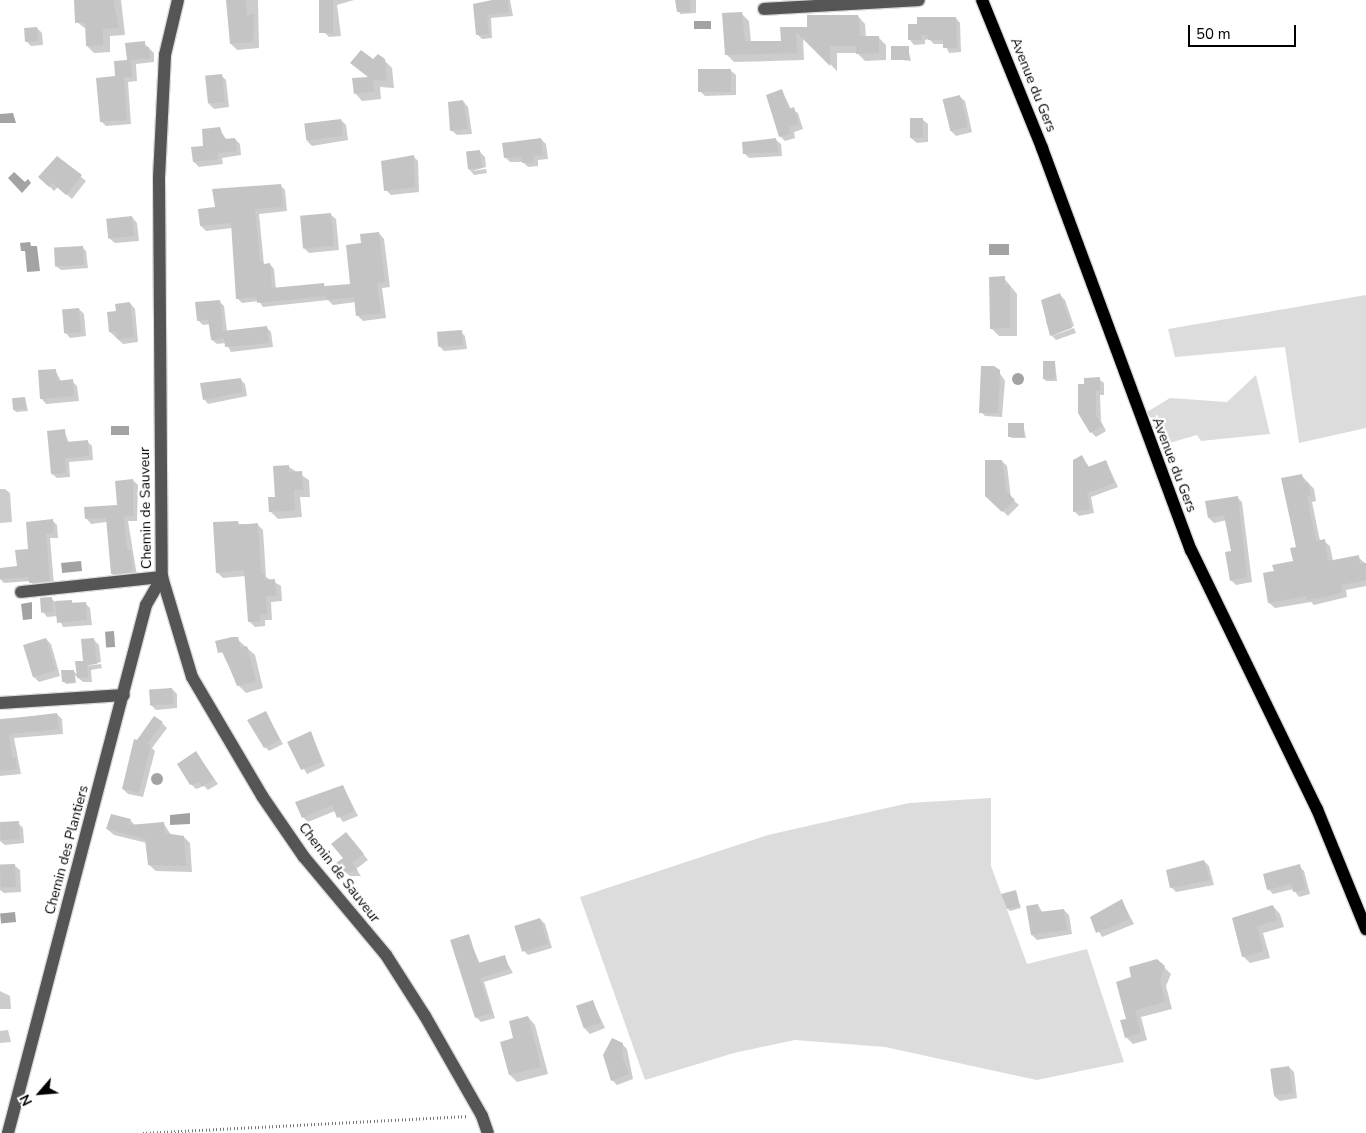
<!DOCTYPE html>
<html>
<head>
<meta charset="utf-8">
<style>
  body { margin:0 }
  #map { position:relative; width:1366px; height:1133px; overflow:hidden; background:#fff; font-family:"Nunito Sans",sans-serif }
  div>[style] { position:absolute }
  .green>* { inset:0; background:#dcdcdc }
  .water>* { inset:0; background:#a3a3a3; transform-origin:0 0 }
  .round { border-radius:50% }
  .shadow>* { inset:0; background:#0003 }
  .building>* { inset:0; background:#c4c4c4; transform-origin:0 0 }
  .path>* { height:2.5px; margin-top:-1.25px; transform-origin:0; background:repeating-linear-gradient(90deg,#777 0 1px,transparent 0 3.5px) }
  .roads { filter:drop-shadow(1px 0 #dbdbdb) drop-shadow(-1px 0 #dbdbdb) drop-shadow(0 1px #dbdbdb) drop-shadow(0 -1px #dbdbdb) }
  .minor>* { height:12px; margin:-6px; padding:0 6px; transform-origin:6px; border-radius:6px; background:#555 }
  .major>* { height:12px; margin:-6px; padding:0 6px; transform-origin:6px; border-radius:6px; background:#000 }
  span { translate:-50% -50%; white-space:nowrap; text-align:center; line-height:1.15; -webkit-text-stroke:4.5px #fff; paint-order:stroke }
  .street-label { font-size:14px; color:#000 }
  .north { position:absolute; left:15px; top:1068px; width:50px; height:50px; -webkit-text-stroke:4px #fff; paint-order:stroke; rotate:243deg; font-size:14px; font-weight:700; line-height:20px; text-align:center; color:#000 }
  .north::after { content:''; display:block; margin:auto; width:18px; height:22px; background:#000; clip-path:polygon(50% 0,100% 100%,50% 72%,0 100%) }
  .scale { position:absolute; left:1188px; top:25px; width:108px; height:22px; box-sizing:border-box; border:2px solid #000; border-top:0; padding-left:6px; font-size:15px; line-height:18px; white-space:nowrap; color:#000; -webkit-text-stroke:4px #fff; paint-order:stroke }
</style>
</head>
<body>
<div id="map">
  <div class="green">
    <div style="clip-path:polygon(1366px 295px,1366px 428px,1299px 443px,1285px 347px,1175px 357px,1168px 329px)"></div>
    <div style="clip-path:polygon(1256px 375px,1270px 434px,1201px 441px,1197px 435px,1166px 444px,1147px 412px,1170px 398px,1227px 402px)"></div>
    <div style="clip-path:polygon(991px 798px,991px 866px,1027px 964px,1087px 949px,1124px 1062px,1037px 1080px,885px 1047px,795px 1040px,734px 1053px,645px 1080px,580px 897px,768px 835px,909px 803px)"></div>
  </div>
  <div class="water">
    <div style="left:694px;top:21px;width:17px;height:8px"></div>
    <div style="clip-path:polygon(13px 113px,16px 123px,0 123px,0 114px)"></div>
    <div style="clip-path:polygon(14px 172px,25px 182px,28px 179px,31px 183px,22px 193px,8px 178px)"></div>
    <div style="clip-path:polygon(30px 242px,31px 246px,37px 246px,40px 271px,27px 272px,25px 251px,21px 251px,20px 243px)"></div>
    <div style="left:989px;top:244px;width:20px;height:11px"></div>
    <div class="round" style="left:1012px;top:373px;width:12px;height:12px"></div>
    <div style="left:129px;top:426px;width:9px;height:18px;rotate:90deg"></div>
    <div style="left:81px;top:561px;width:10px;height:20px;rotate:84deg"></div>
    <div style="clip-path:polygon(32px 602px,32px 619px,23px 620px,21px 604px)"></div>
    <div style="left:114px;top:631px;width:16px;height:9px;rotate:86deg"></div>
    <div class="round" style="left:151px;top:773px;width:12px;height:12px"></div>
    <div style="clip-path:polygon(190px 813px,190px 824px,170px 825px,170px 815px)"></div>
    <div style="left:15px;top:912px;width:10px;height:15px;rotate:84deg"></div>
  </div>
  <div class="shadow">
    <div style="clip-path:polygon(75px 0,121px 0,125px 35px,110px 36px,110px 52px,94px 53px,87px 46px,86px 29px,77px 22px)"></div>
    <div style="clip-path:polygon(227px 0,258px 0,259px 48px,237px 50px,231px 44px)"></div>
    <div style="clip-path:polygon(321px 0,354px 0,337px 5px,341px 36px,329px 37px,325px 33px)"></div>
    <div style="clip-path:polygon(493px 0,510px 0,513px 16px,491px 18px,492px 38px,482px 39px,478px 35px)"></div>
    <div style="clip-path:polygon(676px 0,696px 0,696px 13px,680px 14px)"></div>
    <div style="clip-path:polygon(742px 14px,749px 21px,751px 42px,782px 42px,782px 29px,809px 28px,858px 16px,865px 24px,866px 37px,878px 37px,886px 45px,886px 60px,865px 61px,857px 53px,837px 53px,837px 71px,803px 37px,804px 60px,734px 62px,726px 54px)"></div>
    <div style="clip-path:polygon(956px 18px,960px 23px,961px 52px,949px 53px,945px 44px,934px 44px,929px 39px,925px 40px,925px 44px,914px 45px,910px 40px)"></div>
    <div style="clip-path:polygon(37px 28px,42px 33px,43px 45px,31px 46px,26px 41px)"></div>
    <div style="clip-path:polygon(144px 43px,154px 53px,154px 62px,136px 64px,137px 81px,128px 82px,131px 124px,106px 126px,101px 121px,117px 77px)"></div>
    <div style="clip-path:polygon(908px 48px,911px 61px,893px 59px)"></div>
    <div style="clip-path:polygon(384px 60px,392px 68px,394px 88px,380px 87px,381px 99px,362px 101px,355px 93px,369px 78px,374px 61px)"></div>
    <div style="clip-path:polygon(730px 70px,736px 75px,736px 95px,705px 96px,700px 91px)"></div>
    <div style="clip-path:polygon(221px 75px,226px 80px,229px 107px,214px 109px,209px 104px)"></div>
    <div style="clip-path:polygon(782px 91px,791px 109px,798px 113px,803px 129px,794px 132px,795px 138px,785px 141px,780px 136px)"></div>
    <div style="clip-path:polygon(959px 96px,965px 101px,972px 132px,956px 136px,951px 131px)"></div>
    <div style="clip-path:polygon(463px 101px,468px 107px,472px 134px,457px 135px,451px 130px)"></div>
    <div style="clip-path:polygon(922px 119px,928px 124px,928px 142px,917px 143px,911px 138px)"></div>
    <div style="clip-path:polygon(341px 120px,346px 125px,348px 140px,312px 146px,307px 141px)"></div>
    <div style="clip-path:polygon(219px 129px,227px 140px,235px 139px,240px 144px,241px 155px,222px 158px,223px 164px,199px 167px,194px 162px)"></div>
    <div style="clip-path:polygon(541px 139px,546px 144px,548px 159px,538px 160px,538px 166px,528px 167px,523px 162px,510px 162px,505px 157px)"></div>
    <div style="clip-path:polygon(776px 140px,781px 144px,782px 156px,749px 158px,744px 153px)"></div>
    <div style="clip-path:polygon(480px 152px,485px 157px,486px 167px,472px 171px,486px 169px,487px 173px,474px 175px,469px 169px)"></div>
    <div style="clip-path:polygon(57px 157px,86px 181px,72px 199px,58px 187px,54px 191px,40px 177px)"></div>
    <div style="clip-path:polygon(414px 157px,418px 161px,419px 192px,391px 195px,386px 190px)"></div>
    <div style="clip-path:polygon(280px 185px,285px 190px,287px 211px,259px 214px,264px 265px,270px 264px,274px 269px,276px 289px,351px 285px,362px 244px,379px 233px,384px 239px,390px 287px,382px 288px,386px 318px,363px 321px,357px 315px,356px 302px,333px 305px,328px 300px,263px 307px,259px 301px,242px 303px,237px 298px,233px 228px,206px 231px,201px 226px,200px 210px,216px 208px)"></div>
    <div style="clip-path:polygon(331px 215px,336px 219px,339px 250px,309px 253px,304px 248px)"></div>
    <div style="clip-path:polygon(132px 217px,137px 223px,139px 241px,115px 243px,109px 238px)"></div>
    <div style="clip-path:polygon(82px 247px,86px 251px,88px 268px,61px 270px,56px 266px)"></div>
    <div style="clip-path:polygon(1004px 278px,1017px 294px,1017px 336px,999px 336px,991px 328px)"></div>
    <div style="clip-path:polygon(1059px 294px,1065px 300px,1074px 326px,1052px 336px,1046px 322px)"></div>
    <div style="clip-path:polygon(219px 301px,224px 306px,227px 331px,266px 327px,271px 332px,273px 347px,231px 352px,226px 343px,217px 344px,212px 340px,210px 324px,203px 325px,198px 320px)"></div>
    <div style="clip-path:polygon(130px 303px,135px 309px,138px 342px,123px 344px,110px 332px,118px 312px)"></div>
    <div style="clip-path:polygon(79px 309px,84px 314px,86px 336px,70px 338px,65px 332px)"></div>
    <div style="clip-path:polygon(1074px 328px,1076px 333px,1056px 340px,1052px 336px)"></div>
    <div style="clip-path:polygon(461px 332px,465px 336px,467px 349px,444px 351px,440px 347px)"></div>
    <div style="clip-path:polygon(1055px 362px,1057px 381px,1046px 381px,1044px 379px)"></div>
    <div style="clip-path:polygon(55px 370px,61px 381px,72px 381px,77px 386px,79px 401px,46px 404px,41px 398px)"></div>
    <div style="clip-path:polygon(999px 372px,1005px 381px,1002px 417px,985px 416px,981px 412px)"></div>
    <div style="clip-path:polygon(240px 379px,245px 384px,247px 396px,208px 404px,204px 399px)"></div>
    <div style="clip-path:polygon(1099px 379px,1104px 383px,1104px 395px,1100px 395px,1101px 421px,1106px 431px,1096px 437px,1091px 432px,1086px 385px)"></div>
    <div style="clip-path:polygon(25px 398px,28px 411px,16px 412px,14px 410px)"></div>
    <div style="clip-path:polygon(1023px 424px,1026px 438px,1012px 438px,1009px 436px)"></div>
    <div style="clip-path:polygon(64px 430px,69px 443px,87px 441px,92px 446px,93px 460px,69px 462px,70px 477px,57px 478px,52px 474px)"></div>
    <div style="clip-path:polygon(1082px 457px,1090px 468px,1106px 461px,1118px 487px,1091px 497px,1094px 513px,1079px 516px,1074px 511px)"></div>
    <div style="clip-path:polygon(1002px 461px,1007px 466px,1011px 498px,1019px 505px,1008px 516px,986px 495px)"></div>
    <div style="clip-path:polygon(289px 467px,309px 480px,310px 497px,300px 497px,302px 517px,278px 519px,270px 511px)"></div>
    <div style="clip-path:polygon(1302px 476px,1314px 489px,1316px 501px,1312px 502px,1320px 541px,1324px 541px,1330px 546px,1333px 561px,1358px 557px,1366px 564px,1366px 586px,1346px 590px,1347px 597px,1314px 605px,1311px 602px,1275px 608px,1269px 603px,1275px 572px,1294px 562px,1297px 548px)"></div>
    <div style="clip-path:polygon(133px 480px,138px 485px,137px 521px,128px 521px,137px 576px,117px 578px,112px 574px,107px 522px,91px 524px,87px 519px,118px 506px)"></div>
    <div style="clip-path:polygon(0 489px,5px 489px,10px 493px,12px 522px,0 523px)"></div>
    <div style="clip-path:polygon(1237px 497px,1242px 502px,1252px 582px,1236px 585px,1231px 580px,1232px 552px,1227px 520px,1214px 523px,1209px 518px)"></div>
    <div style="clip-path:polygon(53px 521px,57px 525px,58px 538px,50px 538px,54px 585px,35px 587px,30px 581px,4px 583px,0 579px,0 569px,18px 567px)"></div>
    <div style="clip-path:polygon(214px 524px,257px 524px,263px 530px,266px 577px,281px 586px,282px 601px,271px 602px,272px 620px,265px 620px,265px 626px,255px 627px,249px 621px,246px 576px,223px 578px,217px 572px)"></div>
    <div style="clip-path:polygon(51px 598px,55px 602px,85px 603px,90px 608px,92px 625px,63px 627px,58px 616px,47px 617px,43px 612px)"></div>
    <div style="clip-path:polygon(46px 639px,51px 644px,60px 676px,39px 682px,34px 677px)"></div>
    <div style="clip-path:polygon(237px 639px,255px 655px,263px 688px,246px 693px,238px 685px,217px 642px)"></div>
    <div style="clip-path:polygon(94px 640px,99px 645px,101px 662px,87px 666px,101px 664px,102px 668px,91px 670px,92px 682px,83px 682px,75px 675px,76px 683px,66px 684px,64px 682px,73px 671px,78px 675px)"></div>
    <div style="clip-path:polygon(172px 689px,177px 694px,177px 708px,156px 710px,151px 705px)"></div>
    <div style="clip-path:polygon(266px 713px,283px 744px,269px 751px,265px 747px)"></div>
    <div style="clip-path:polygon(57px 714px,62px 719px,63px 734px,14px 738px,21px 774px,0 776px,0 719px)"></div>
    <div style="clip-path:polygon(162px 723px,167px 728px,152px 748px,155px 751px,143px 797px,128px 794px,123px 789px,138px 741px)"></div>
    <div style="clip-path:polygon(311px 733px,325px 766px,307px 774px,288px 742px)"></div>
    <div style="clip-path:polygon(196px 753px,218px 784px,208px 790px,204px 786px,196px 789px,191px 784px)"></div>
    <div style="clip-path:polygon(343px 786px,358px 816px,343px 822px,335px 811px,308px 822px,303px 817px)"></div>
    <div style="clip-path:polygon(130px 820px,136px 826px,164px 824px,171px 835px,184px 837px,190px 843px,192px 872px,156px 871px,149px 865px,147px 843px,114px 835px,107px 829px)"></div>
    <div style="clip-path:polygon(18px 823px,23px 828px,24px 843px,5px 845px,0 841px,0 824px)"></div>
    <div style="clip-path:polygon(351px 839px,368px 860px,356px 869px,361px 876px,350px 876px,344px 871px)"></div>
    <div style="clip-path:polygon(1204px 861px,1209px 866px,1214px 885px,1176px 892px,1171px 887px)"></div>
    <div style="clip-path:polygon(14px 865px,20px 870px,21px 892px,4px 893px,0 890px,0 866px)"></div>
    <div style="clip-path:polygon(1299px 866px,1304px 871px,1310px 894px,1299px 897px,1293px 889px,1273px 894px,1268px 889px)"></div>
    <div style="clip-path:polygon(1015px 892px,1021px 908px,1010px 911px,1008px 909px)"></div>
    <div style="clip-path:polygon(1122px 901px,1134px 924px,1102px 937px,1091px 917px)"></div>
    <div style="clip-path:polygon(1038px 905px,1043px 913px,1064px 910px,1069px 915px,1072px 934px,1037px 940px,1032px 935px)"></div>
    <div style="clip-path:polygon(1273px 906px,1280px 914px,1284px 927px,1263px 933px,1270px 958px,1250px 963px,1243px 956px,1233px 919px)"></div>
    <div style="clip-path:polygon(540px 919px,545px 924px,552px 948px,528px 955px,523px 950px)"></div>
    <div style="clip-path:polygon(468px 936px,480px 964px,504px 957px,513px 973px,484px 982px,495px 1018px,481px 1022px,476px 1017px)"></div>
    <div style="clip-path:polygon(1157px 960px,1171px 974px,1166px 986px,1172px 1009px,1141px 1017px,1147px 1040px,1133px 1044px,1126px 1037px,1133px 978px)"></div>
    <div style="clip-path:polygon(0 987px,0 991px,10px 996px,11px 1009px,0 1009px)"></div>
    <div style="clip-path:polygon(593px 1002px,605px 1028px,590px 1034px,585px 1029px)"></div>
    <div style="clip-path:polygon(528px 1017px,535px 1025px,548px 1074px,517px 1082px,510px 1075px,515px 1039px)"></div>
    <div style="clip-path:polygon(8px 1030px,11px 1042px,0 1043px,0 1031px)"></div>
    <div style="clip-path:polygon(622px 1044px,627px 1049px,633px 1079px,617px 1085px,612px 1080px)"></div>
    <div style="clip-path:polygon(1289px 1067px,1294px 1072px,1297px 1098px,1280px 1101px,1274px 1096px)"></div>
  </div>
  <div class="building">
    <div style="clip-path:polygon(74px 0,113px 0,119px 28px,103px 29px,103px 45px,86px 46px,85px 22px,75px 23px)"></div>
    <div style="clip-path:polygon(226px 0,246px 0,247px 15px,254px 14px,253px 42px,230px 44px)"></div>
    <div style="left:319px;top:0;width:14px;height:33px"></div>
    <div style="clip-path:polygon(492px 0,508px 0,509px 12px,487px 15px,489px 34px,476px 35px,473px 4px)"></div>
    <div style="clip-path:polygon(675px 0,690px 0,691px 12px,677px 12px)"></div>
    <div style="clip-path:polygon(742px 12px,745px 41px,781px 41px,780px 27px,807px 27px,807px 15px,858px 15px,860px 36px,879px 36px,879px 53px,856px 54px,856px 46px,830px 46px,830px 66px,796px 32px,797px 53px,725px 55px,722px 13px)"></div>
    <div style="clip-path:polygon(917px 17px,956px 17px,957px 48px,943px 48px,943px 40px,928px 40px,927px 35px,921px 35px,921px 40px,908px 40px,908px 24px,917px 24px)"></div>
    <div style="left:37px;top:27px;width:14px;height:13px;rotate:86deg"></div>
    <div style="clip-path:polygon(145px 41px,145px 47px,149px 47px,150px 58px,131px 60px,132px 77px,124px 77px,127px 120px,100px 122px,96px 78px,115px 76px,114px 61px,127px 60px,125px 43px)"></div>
    <div style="left:909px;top:46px;width:14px;height:18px;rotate:90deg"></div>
    <div style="clip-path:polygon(361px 50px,373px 59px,378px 54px,385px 59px,387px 81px,373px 80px,374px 91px,354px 94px,352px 78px,368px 77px,350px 63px)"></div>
    <div style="left:698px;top:69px;width:33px;height:23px"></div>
    <div style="left:222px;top:74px;width:28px;height:17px;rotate:84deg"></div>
    <div style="clip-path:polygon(782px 89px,789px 109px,794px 107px,799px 124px,789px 127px,791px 133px,779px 137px,766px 95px)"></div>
    <div style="left:960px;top:95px;width:33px;height:18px;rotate:76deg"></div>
    <div style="clip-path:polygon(463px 100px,468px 129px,450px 131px,448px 102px)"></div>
    <div style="left:910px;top:118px;width:13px;height:20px"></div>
    <div style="left:341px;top:119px;width:17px;height:37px;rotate:83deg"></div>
    <div style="clip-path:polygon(220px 127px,224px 139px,235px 138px,237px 151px,218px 153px,218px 159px,193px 162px,191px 147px,203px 146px,202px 129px)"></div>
    <div style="clip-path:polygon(541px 138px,543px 155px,533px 156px,534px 162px,522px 163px,522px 157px,504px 158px,502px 143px)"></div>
    <div style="clip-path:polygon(776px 138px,778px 152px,743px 154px,742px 142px)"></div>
    <div style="left:480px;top:150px;width:18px;height:14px;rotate:84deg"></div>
    <div style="clip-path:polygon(414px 155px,415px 187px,384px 191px,381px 161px)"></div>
    <div style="clip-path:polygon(57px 156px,82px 175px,66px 195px,52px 183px,49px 187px,38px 177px)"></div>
    <div style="clip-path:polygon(281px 184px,283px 207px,255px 209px,260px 260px,264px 264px,270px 263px,272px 288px,324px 283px,326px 296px,257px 303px,257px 297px,236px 299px,231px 223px,200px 226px,198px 209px,215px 207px,212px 189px)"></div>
    <div style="left:331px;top:213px;width:33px;height:31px;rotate:85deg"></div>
    <div style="left:132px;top:216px;width:20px;height:26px;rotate:84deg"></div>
    <div style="clip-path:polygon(379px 232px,385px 282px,377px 283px,381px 313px,356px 316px,354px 297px,326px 300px,325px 286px,350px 284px,346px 245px,361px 243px,360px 234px)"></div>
    <div style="left:83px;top:246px;width:19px;height:29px;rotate:87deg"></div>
    <div style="clip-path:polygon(1005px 276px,1005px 285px,1010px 285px,1010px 328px,990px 329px,989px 277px)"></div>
    <div style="clip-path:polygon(1060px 293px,1072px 328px,1050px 336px,1041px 300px)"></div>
    <div style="clip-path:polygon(220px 300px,223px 331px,267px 326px,269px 343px,225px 347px,224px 338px,211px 340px,208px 319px,197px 321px,195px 302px)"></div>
    <div style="clip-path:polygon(130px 302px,134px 337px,117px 339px,116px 332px,109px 332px,107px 312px,116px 311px,115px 304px)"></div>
    <div style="left:79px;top:308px;width:24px;height:17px;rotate:85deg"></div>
    <div style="left:462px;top:330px;width:15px;height:25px;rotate:86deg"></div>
    <div style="left:1055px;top:361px;width:18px;height:12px;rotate:90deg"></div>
    <div style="clip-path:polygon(981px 366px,994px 366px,1000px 370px,998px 413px,979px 413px)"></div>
    <div style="clip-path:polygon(56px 369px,57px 381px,73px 379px,74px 396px,40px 399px,38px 370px)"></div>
    <div style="clip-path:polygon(1100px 377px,1100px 391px,1096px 391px,1096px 415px,1102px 426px,1090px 433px,1078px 413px,1078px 384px,1084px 384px,1084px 378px)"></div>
    <div style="clip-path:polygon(241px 378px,242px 392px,203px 400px,200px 383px)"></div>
    <div style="left:25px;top:397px;width:12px;height:13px;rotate:85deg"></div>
    <div style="left:1008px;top:423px;width:16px;height:14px"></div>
    <div style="clip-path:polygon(65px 429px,66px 442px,88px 440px,89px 456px,65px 458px,66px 473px,51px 474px,47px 431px)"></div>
    <div style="clip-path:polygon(1082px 455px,1088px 467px,1106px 460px,1114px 483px,1087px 493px,1090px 509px,1073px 512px,1073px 460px)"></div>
    <div style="clip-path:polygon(985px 460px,1002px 460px,1006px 491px,1015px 500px,1002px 512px,985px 496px)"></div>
    <div style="clip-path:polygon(289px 465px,289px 472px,302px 471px,303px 490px,294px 490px,295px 510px,269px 512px,268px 497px,275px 497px,273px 466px)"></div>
    <div style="clip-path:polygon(1302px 474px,1304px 483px,1308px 482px,1311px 496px,1307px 496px,1316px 541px,1325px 539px,1328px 561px,1359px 555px,1360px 564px,1366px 563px,1366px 580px,1341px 585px,1342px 592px,1326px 597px,1307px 600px,1307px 596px,1268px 603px,1263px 573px,1274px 571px,1272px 565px,1293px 561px,1290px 548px,1296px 547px,1281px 478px)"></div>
    <div style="clip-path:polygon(133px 479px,133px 516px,124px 517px,127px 550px,131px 550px,133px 572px,111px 574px,106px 518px,85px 519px,84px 507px,117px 505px,115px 481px)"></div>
    <div style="clip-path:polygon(1238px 496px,1247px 577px,1230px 581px,1225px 552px,1231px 551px,1224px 515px,1208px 518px,1205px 501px)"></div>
    <div style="clip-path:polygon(53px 519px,54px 533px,46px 534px,50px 581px,29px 583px,28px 577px,0 579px,0 568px,17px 566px,15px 550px,28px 549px,26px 522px)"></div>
    <div style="clip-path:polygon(238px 521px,239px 525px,258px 523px,261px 573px,264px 573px,265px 580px,275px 579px,276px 596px,266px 596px,267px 614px,260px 615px,260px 621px,248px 622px,244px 570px,216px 573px,213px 522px)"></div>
    <div style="left:52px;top:597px;width:15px;height:12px;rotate:86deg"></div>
    <div style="clip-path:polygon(72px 600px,72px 603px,86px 602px,87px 620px,57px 623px,55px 601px)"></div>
    <div style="clip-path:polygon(232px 637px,238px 637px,241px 648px,247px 646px,256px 681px,237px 686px,223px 652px,218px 653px,215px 641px)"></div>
    <div style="left:46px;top:638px;width:34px;height:24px;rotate:73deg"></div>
    <div style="clip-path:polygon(94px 638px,97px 664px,87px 665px,88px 677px,77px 678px,75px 661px,83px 661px,81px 639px)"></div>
    <div style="clip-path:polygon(61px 670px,74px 670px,75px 682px,62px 682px)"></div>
    <div style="left:172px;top:688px;width:16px;height:23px;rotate:86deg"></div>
    <div style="clip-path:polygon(266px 711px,280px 740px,264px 748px,247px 720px)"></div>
    <div style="clip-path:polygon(57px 713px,59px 729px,9px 734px,12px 758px,16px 758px,17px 769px,0 771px,0 720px)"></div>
    <div style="clip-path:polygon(154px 716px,163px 722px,147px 744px,151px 745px,139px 793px,122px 789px,134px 739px,137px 740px)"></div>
    <div style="clip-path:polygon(311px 731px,322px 762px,301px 770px,287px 742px)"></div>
    <div style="clip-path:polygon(196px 751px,214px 779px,202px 786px,199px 782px,190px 785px,177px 764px)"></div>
    <div style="clip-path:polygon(343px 785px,354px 811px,337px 818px,332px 805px,302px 818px,295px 802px)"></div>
    <div style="clip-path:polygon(111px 814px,131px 819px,129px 825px,164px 822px,165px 833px,184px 836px,186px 866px,148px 865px,145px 839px,106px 829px)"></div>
    <div style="left:19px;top:821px;width:18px;height:19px;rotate:87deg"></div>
    <div style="clip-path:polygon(346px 832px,364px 854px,352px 863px,358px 871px,343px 872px,336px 863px,343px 858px,331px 844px)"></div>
    <div style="clip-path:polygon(1204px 860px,1210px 880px,1170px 888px,1166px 870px)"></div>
    <div style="left:15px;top:864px;width:23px;height:15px;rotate:88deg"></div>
    <div style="clip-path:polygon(1300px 864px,1306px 889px,1293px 892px,1291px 884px,1267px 890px,1263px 874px)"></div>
    <div style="clip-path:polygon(1016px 890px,1020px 906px,1007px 909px,1001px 894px)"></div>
    <div style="clip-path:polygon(1122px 899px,1130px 919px,1096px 933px,1090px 917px)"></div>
    <div style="clip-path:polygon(1038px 904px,1039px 912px,1064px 909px,1067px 930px,1031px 935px,1026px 906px)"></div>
    <div style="clip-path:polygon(1273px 905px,1277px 920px,1257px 926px,1264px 951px,1242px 957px,1232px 918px)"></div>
    <div style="left:540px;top:918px;width:27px;height:27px;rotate:73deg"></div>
    <div style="clip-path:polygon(469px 934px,478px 963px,505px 955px,509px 969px,480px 978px,491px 1013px,475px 1018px,450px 940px)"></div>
    <div style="clip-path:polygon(1157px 959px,1165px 966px,1160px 979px,1165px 1002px,1135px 1010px,1141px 1033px,1125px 1038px,1120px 1020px,1126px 1019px,1116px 982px,1131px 977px,1129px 967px)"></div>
    <div style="left:593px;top:1000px;width:24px;height:18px;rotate:71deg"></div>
    <div style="clip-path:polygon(528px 1016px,541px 1067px,509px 1075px,500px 1042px,513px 1038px,509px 1021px)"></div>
    <div style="clip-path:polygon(612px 1038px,623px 1043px,622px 1055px,629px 1074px,611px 1081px,603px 1055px)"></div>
    <div style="left:1289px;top:1066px;width:27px;height:19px;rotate:82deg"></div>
  </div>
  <div class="path">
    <div style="left:143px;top:1133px;width:325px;rotate:-3deg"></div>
  </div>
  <div class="roads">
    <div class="minor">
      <div style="left:178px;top:0;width:57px;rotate:103.3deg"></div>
      <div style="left:165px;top:55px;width:124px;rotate:92.8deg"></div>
      <div style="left:159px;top:179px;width:398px;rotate:89.6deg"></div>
      <div style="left:162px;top:577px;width:104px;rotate:73.3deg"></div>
      <div style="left:192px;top:677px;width:138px;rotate:59.5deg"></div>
      <div style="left:262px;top:796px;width:74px;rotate:55.5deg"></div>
      <div style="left:304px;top:857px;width:128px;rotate:50.1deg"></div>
      <div style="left:386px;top:955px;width:72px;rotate:57.4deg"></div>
      <div style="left:425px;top:1016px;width:115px;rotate:60.3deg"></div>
      <div style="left:482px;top:1116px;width:18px;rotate:71deg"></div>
      <div style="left:764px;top:9px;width:155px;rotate:-3.3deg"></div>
      <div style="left:21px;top:592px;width:142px;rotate:-6.1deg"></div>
      <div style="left:0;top:703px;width:124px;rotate:-3.7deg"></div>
      <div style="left:8px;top:1133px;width:546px;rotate:-75.35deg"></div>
      <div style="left:146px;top:605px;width:32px;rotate:-60deg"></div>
    </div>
    <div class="major">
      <div style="left:982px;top:0;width:160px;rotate:67.9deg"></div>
      <div style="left:1042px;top:148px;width:429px;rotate:69.7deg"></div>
      <div style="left:1191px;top:550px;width:288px;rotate:64.1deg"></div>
      <div style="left:1317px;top:809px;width:130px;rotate:67.8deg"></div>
    </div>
  </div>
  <div class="street-label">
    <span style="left:1033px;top:85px;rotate:68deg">Avenue du Gers</span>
    <span style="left:1174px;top:465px;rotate:69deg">Avenue du Gers</span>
    <span style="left:146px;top:508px;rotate:-91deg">Chemin de Sauveur</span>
    <span style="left:67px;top:850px;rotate:-75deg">Chemin des Plantiers</span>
    <span style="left:339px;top:873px;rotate:52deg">Chemin de Sauveur</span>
  </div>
  <div class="north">N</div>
  <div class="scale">50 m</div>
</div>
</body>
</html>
